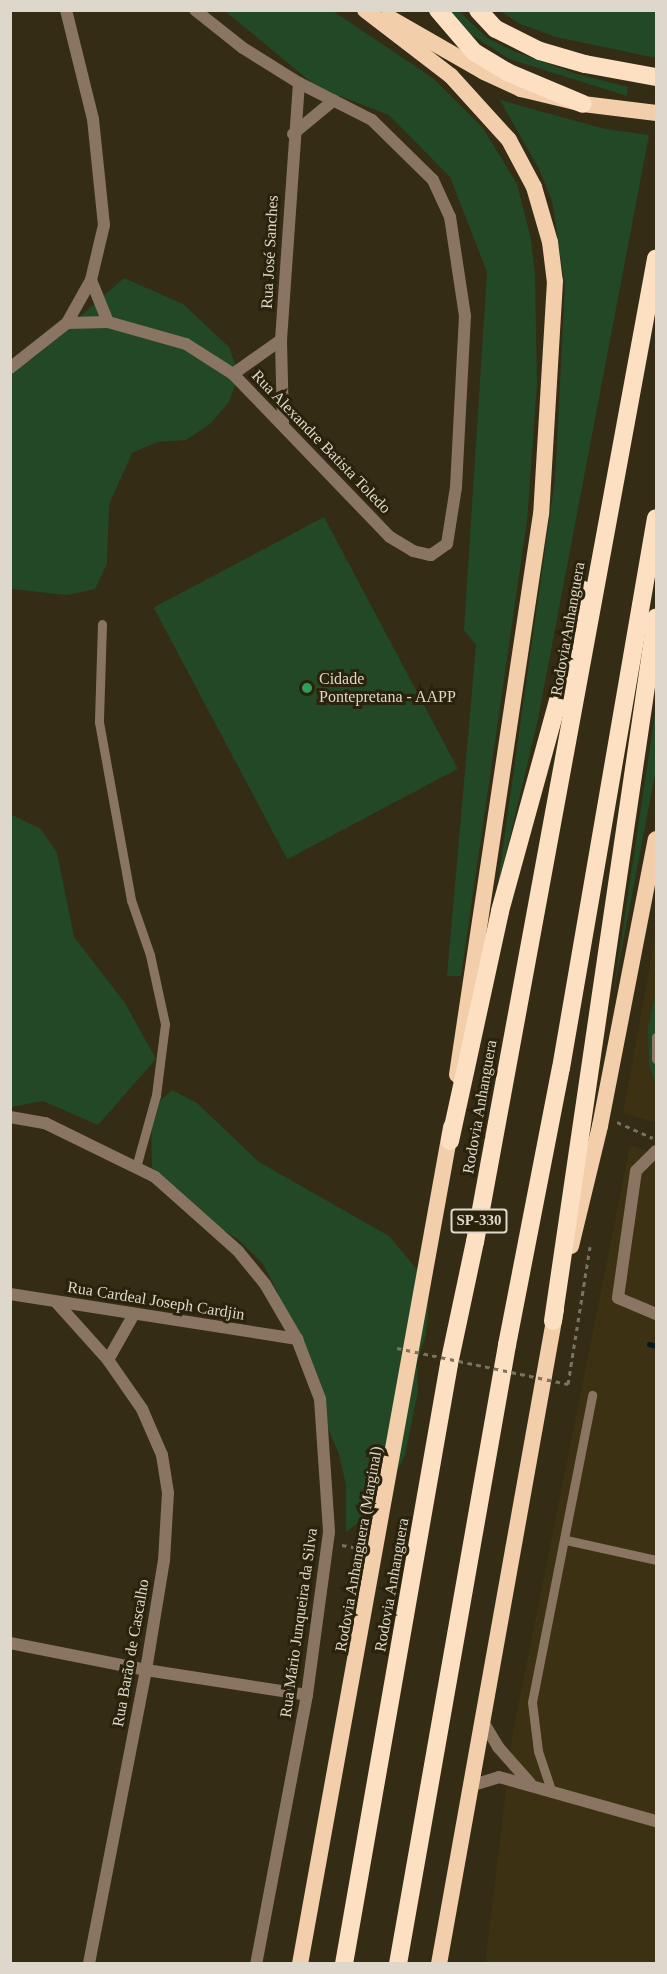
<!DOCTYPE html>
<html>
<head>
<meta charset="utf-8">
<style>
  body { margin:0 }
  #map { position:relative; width:667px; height:1974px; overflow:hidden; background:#342c15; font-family:Georgia,serif }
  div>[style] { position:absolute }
  .built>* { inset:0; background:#3c3113 }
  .green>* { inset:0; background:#224825; transform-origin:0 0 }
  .stream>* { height:5px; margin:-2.5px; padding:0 2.5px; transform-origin:2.5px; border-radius:2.5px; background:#011b20 }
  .path>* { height:3px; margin-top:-1.5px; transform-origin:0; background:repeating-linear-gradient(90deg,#7a7360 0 4.5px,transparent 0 9px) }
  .service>* { height:9px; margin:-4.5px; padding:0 4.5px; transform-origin:4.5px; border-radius:4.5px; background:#897561 }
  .minor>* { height:12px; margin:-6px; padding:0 6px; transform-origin:6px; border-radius:6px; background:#897561 }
  .tertiary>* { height:12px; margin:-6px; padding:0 6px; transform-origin:6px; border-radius:6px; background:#897561 }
  .trunk>* { height:16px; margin:-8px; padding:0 8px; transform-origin:8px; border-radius:8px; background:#f2ceaa }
  .motorway>* { height:18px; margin:-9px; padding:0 9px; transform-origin:9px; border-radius:9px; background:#fddfc1 }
  .path-bridge>* { height:3px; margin-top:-1.5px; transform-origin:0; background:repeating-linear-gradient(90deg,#7a7360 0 4.5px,transparent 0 9px) }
  .dots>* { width:16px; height:16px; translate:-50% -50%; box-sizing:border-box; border:3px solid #2a220b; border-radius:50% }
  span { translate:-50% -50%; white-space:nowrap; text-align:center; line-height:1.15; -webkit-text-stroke:6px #2a220b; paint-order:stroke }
  .shield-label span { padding:2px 4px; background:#2a220b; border:2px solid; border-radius:4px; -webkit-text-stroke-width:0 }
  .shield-label { font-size:15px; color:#ddd8cb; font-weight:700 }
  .street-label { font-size:16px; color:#ddd8cb }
  .poi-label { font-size:16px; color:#ddd8cb }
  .left { translate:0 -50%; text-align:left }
  .frame { position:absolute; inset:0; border:12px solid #ddd8cb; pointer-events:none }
</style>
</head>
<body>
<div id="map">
  <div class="built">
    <div style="clip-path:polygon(656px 932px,656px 1123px,623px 1113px)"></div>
    <div style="clip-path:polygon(630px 1145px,656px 1154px,656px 1963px,485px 1964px,513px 1732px)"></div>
  </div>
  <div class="green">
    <div style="clip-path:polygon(225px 11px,333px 11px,434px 79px,483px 128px,517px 184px,531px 239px,535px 274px,537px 385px,527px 521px,461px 976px,447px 976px,476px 645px,464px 630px,487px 272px,450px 177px,389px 115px,317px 87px)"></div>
    <div style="clip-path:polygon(449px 11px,459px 11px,487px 38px,513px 51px,577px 74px,628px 87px,627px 96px,509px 59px,467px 32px)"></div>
    <div style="clip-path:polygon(500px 11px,656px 11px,656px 58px,556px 37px,520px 24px)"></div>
    <div style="clip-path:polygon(500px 100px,605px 129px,649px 135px,538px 719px,496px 896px,555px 479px,565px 286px,552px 201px,539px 169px)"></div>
    <div style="clip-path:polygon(124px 278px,183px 304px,229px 347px,239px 375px,229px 402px,210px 424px,186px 440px,157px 442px,132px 453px,109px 505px,107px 564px,95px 589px,67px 595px,11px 589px,11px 369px,32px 359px)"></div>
    <div style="left:324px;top:517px;width:285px;height:193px;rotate:62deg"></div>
    <div style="clip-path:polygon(656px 705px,656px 769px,613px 995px,653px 727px)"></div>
    <div style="clip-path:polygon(10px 814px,41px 829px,57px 853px,74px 937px,125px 1003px,156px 1059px,98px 1125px,43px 1101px,11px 1107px)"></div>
    <div style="clip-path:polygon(656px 992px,656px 1084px,649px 1066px,648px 1027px)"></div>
    <div style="clip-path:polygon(172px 1090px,197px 1103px,259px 1162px,389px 1236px,424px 1278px,428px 1308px,426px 1335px,417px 1362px,418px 1391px,405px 1455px,378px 1509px,346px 1532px,346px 1485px,339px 1454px,304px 1372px,277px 1291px,263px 1264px,239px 1240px,168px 1192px,152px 1168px,151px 1108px)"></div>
  </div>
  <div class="stream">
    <div style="left:649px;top:1344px;width:7px;rotate:16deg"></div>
  </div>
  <div class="path">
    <div style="left:617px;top:1122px;width:39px;rotate:24deg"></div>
    <div style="left:568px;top:1384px;width:139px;rotate:-80.9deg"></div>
    <div style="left:342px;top:1545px;width:16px;rotate:11deg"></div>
  </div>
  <div class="service">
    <div style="left:102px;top:624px;width:98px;rotate:91.8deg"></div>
    <div style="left:99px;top:722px;width:181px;rotate:79.8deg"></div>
    <div style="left:131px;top:900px;width:58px;rotate:70.9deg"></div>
    <div style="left:150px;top:955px;width:71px;rotate:77.7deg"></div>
    <div style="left:165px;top:1024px;width:72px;rotate:97.2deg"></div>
    <div style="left:156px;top:1095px;width:75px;rotate:105.5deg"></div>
    <div style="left:656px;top:1037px;width:22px;rotate:90deg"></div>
    <div style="left:566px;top:1540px;width:92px;rotate:12.5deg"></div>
    <div style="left:551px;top:1790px;width:41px;rotate:-108.4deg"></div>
    <div style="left:538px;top:1751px;width:49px;rotate:-97deg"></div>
    <div style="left:532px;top:1702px;width:313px;rotate:-78.9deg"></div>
  </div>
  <div class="minor">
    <div style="left:66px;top:10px;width:112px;rotate:76.1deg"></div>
    <div style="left:93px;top:119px;width:107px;rotate:84.1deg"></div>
    <div style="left:104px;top:225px;width:57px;rotate:103.3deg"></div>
    <div style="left:91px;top:280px;width:49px;rotate:119.2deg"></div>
    <div style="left:293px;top:134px;width:53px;rotate:-39.7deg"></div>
    <div style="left:91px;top:280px;width:45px;rotate:68deg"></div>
    <div style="left:10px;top:368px;width:73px;rotate:-38.3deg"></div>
    <div style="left:67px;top:323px;width:41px;rotate:-1.4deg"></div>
    <div style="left:108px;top:322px;width:81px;rotate:15.8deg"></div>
    <div style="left:186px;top:344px;width:56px;rotate:32.6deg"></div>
    <div style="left:233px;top:374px;width:226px;rotate:46.1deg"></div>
    <div style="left:390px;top:537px;width:27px;rotate:31deg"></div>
    <div style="left:413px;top:551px;width:18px;rotate:13deg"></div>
    <div style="left:431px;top:555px;width:19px;rotate:-35deg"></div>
    <div style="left:447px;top:544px;width:58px;rotate:-81deg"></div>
    <div style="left:456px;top:487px;width:171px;rotate:-87deg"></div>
    <div style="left:465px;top:316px;width:100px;rotate:-98.6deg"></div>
    <div style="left:450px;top:217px;width:41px;rotate:-114.7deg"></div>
    <div style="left:433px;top:180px;width:86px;rotate:-135.5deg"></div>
    <div style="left:372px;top:120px;width:82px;rotate:-153.1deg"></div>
    <div style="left:299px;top:83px;width:66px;rotate:-148deg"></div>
    <div style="left:243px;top:48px;width:61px;rotate:-141.6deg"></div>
    <div style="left:233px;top:374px;width:59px;rotate:-35.3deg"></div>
    <div style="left:283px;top:423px;width:83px;rotate:-91.4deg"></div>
    <div style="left:281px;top:340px;width:258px;rotate:-86deg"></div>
    <div style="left:10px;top:1117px;width:36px;rotate:10deg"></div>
    <div style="left:45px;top:1123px;width:123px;rotate:26.1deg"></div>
    <div style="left:155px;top:1177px;width:111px;rotate:41.7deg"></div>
    <div style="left:238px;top:1251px;width:43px;rotate:50.7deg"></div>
    <div style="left:265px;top:1284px;width:64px;rotate:59.8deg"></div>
    <div style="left:297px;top:1339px;width:64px;rotate:69deg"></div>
    <div style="left:320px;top:1399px;width:133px;rotate:86.1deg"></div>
    <div style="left:329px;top:1532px;width:164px;rotate:97.7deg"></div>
    <div style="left:307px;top:1695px;width:274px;rotate:100.7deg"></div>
    <div style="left:656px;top:1151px;width:28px;rotate:135deg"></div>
    <div style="left:636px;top:1171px;width:128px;rotate:98.1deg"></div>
    <div style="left:618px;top:1298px;width:41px;rotate:22.8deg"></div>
    <div style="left:10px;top:1294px;width:291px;rotate:8.9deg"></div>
    <div style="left:56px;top:1302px;width:78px;rotate:48.1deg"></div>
    <div style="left:108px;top:1360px;width:60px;rotate:55.2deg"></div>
    <div style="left:142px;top:1409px;width:50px;rotate:66.5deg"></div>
    <div style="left:162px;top:1455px;width:38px;rotate:81deg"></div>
    <div style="left:168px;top:1493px;width:67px;rotate:93.4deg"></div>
    <div style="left:164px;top:1560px;width:111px;rotate:99.3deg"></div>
    <div style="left:146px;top:1670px;width:299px;rotate:101deg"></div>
    <div style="left:108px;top:1360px;width:53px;rotate:-60.5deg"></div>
    <div style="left:10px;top:1643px;width:139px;rotate:11.2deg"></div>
    <div style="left:146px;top:1670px;width:163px;rotate:8.8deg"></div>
  </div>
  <div class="tertiary">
    <div style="left:482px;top:1720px;width:31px;rotate:59deg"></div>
    <div style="left:498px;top:1747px;width:48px;rotate:48.4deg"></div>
    <div style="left:470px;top:1786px;width:30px;rotate:-17deg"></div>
    <div style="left:499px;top:1777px;width:163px;rotate:15.7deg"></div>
  </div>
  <div class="trunk">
    <div style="left:365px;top:10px;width:108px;rotate:37.5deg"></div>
    <div style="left:451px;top:76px;width:86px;rotate:47.8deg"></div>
    <div style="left:509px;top:140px;width:53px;rotate:62deg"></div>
    <div style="left:534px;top:187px;width:57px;rotate:73.8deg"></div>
    <div style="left:550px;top:242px;width:39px;rotate:83deg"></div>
    <div style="left:555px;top:281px;width:233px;rotate:93.4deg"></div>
    <div style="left:541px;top:514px;width:567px;rotate:98.52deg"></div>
    <div style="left:388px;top:17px;width:111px;rotate:29.8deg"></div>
    <div style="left:484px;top:72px;width:41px;rotate:24.7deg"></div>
    <div style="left:521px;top:89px;width:64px;rotate:13.6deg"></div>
    <div style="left:583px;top:104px;width:74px;rotate:7deg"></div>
    <div style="left:571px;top:1246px;width:123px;rotate:-76.4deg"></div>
    <div style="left:600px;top:1126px;width:292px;rotate:-79deg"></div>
    <div style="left:300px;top:1964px;width:851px;rotate:-79.77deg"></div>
    <div style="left:439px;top:1964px;width:665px;rotate:-79.87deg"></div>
  </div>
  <div class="motorway">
    <div style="left:438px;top:10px;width:55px;rotate:49.4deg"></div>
    <div style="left:474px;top:52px;width:39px;rotate:31deg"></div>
    <div style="left:507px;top:72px;width:82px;rotate:22.8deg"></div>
    <div style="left:478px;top:10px;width:26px;rotate:47deg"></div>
    <div style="left:496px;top:29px;width:49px;rotate:26.6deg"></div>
    <div style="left:540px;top:51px;width:47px;rotate:16.1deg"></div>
    <div style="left:585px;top:64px;width:72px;rotate:10.4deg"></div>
    <div style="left:450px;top:1141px;width:235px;rotate:-77.7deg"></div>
    <div style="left:500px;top:911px;width:249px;rotate:-74.6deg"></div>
    <div style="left:566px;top:671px;width:83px;rotate:-78.1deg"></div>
    <div style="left:553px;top:1321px;width:711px;rotate:-81.66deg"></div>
    <div style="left:344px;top:1964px;width:609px;rotate:-80.07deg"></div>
    <div style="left:449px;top:1364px;width:125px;rotate:-78deg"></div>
    <div style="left:475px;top:1242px;width:1000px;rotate:-79.57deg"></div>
    <div style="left:398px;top:1964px;width:629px;rotate:-80.01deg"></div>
    <div style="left:507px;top:1345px;width:282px;rotate:-79deg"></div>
    <div style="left:561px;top:1068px;width:558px;rotate:-80.2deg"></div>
  </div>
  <div class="path-bridge">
    <div style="left:397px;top:1348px;width:175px;rotate:11.9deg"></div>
  </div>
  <div class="dots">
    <div style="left:307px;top:688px;background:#2e9e5b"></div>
  </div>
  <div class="shield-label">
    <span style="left:479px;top:1221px">SP-330</span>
  </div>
  <div class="street-label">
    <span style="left:270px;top:252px;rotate:-87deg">Rua José Sanches</span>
    <span style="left:321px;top:442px;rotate:46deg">Rua Alexandre Batista Toledo</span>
    <span style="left:568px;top:629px;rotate:-80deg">Rodovia Anhanguera</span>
    <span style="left:480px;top:1107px;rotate:-80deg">Rodovia Anhanguera</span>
    <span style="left:156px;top:1301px;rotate:9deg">Rua Cardeal Joseph Cardjin</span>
    <span style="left:359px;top:1549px;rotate:-80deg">Rodovia Anhanguera (Marginal)</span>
    <span style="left:392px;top:1585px;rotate:-80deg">Rodovia Anhanguera</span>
    <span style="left:299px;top:1623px;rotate:-82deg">Rua Mário Junqueira da Silva</span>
    <span style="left:131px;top:1653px;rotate:-80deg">Rua Barão de Cascalho</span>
  </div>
  <div class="poi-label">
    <span class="left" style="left:319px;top:688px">Cidade<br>Pontepretana - AAPP</span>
  </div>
  <div class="frame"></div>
</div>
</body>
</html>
